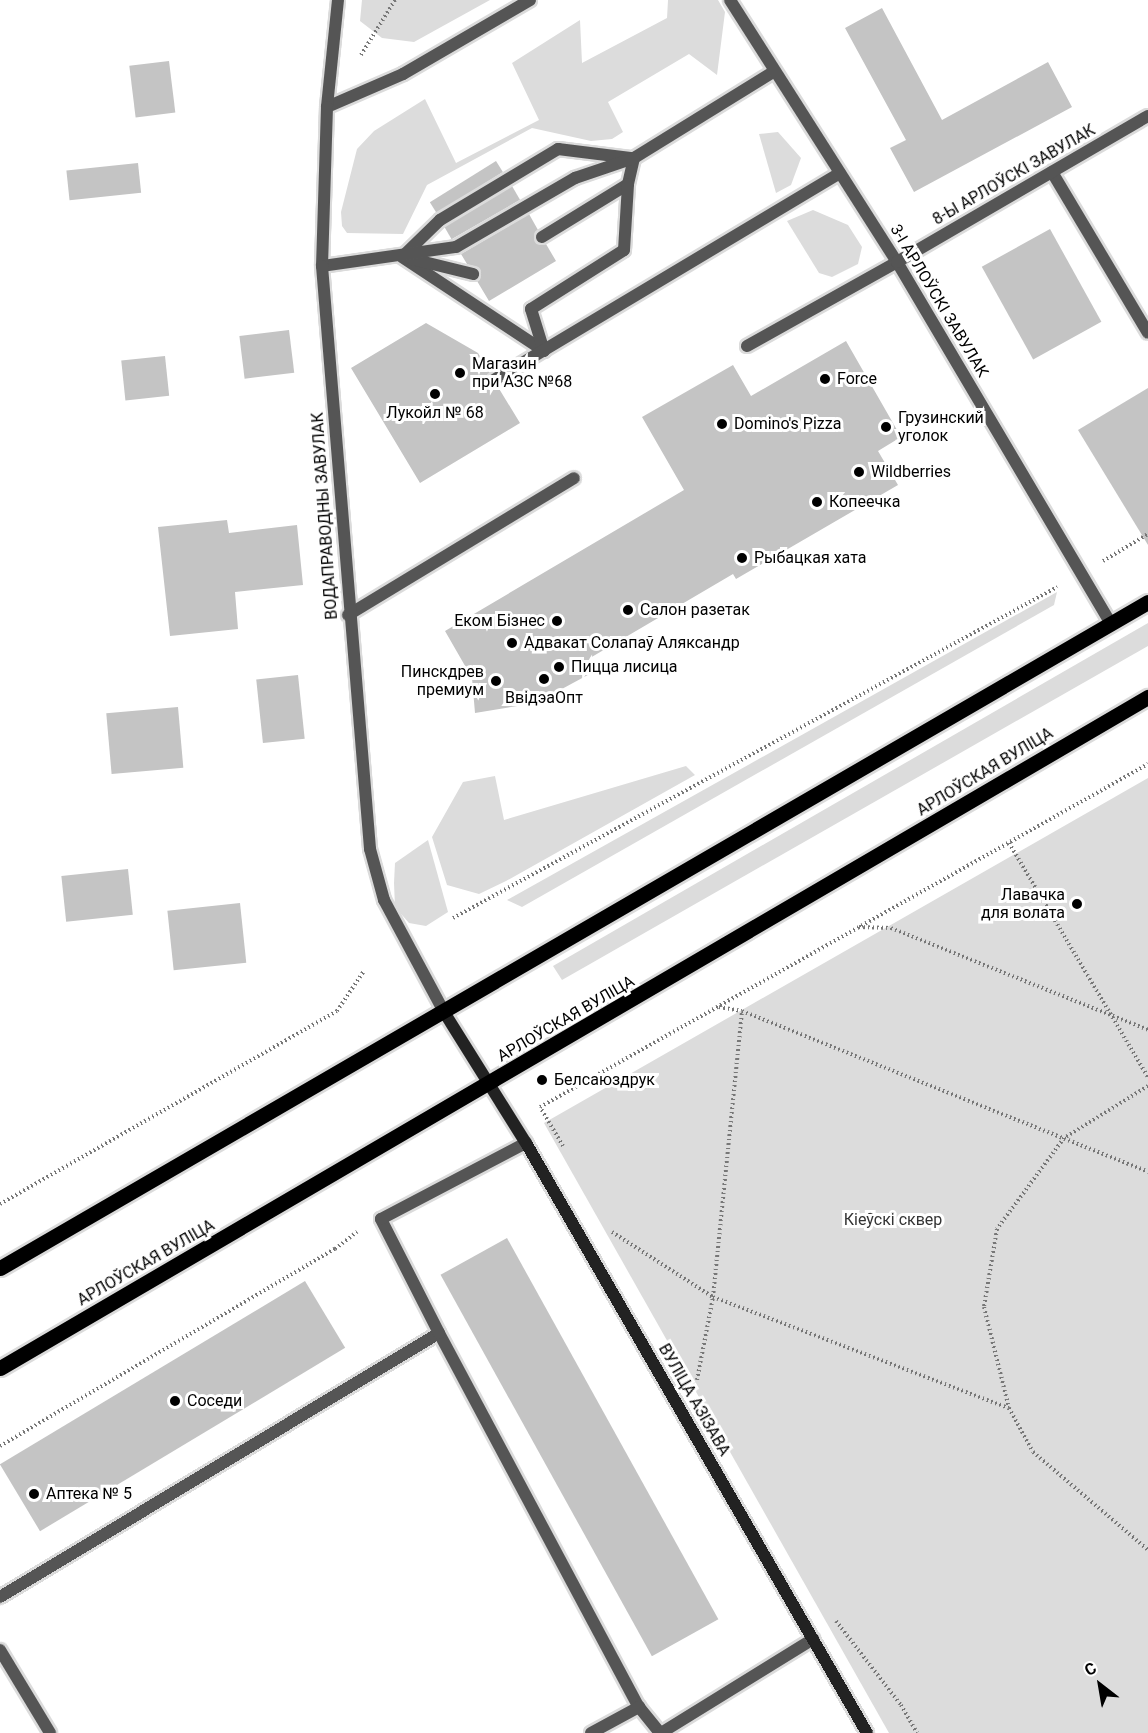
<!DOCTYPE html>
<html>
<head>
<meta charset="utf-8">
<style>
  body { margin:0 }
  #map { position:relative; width:1148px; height:1733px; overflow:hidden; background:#fff; font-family:Roboto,sans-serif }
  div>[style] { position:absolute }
  .green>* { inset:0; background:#dcdcdc }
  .building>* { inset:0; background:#c4c4c4; transform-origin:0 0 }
  .path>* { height:4px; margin-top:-2px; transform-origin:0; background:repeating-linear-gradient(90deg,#777 0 1.5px,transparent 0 4.5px) }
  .roads { filter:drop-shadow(2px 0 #dbdbdb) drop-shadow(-2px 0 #dbdbdb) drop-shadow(0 2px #dbdbdb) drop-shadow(0 -2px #dbdbdb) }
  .lane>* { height:12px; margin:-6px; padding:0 6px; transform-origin:6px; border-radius:6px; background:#555 }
  .street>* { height:12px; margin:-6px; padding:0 6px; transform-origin:6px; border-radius:6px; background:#555 }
  .secondary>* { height:12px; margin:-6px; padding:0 6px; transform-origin:6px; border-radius:6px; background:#222 }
  .primary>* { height:15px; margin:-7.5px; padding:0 7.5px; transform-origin:7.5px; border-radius:7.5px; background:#000 }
  .dots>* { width:16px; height:16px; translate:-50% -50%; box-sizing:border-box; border:3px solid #fff; border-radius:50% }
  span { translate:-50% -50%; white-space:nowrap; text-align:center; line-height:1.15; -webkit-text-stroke:6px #fff; paint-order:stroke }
  .street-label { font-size:16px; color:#000 }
  .poi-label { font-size:16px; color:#000 }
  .left { translate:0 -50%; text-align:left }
  .right { translate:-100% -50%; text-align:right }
  .park-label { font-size:16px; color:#333 }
  .north { position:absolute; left:1070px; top:1655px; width:60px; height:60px; -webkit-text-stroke:4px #fff; paint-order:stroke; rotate:329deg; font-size:16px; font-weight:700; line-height:24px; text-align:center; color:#000 }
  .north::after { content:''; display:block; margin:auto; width:21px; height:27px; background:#000; clip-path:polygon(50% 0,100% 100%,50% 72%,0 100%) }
</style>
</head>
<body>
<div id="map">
  <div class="green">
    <div style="clip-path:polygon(362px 0,490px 0,414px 42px,382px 38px,360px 21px)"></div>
    <div style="clip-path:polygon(668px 0,718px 0,725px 12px,717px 75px,689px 54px,608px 102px,623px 132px,612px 139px,591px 141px,532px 128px,427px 185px,403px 234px,347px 233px,342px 226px,341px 212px,357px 149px,374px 131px,425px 99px,456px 163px,539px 120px,512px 63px,580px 20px,582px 63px,667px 18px)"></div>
    <div style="clip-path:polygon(778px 132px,801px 158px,791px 185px,776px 193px,759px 134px)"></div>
    <div style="clip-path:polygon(813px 210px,848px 225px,862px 247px,858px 264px,832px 277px,819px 273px,787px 221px)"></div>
    <div style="clip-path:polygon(1057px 592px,1054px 605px,522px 907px,507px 900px)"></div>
    <div style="clip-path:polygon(1148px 623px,1148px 646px,562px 980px,553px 966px)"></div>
    <div style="clip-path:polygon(686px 766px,695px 775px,506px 881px,479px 894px,447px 885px,432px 837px,463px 782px,495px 776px,504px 820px)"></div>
    <div style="clip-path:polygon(1148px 778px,1148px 1733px,889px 1733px,544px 1123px)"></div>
    <div style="clip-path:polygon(428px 840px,448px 912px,426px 926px,409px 923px,395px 907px,394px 883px,395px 863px)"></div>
  </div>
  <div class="building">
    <div style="clip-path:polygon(882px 8px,942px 120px,1048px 62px,1072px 107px,914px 192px,890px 148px,906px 140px,845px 28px)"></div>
    <div style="left:169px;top:61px;width:52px;height:40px;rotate:83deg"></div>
    <div style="left:496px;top:161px;width:13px;height:78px;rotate:58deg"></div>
    <div style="left:138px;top:163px;width:30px;height:72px;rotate:84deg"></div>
    <div style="left:512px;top:186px;width:16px;height:79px;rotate:60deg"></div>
    <div style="clip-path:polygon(529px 214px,538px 230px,535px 241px,546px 244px,556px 261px,489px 301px,477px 281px,481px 271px,467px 264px,461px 254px)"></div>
    <div style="left:1050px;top:229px;width:106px;height:78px;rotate:61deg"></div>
    <div style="clip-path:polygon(426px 323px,478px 353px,490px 373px,487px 384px,498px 387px,520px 423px,420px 483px,351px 368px)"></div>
    <div style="left:289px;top:330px;width:43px;height:50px;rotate:83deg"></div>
    <div style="clip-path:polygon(846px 341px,901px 437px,878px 451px,898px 485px,736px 579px,733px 574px,590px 658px,597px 670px,536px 703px,475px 713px,472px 678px,445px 631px,684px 490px,642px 417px,733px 365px,751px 396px)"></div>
    <div style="left:165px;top:356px;width:40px;height:44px;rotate:84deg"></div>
    <div style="clip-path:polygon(1148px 388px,1148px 545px,1078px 430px)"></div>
    <div style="clip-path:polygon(227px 520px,229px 533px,297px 525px,303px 585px,235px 592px,238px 629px,170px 636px,158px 527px)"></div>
    <div style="left:298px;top:675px;width:64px;height:42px;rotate:84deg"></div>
    <div style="left:178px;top:707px;width:61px;height:72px;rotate:85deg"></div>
    <div style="left:128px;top:869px;width:46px;height:67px;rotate:84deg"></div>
    <div style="left:240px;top:903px;width:60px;height:73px;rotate:84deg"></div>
    <div style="left:507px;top:1238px;width:436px;height:76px;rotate:61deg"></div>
    <div style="left:305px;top:1281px;width:78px;height:356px;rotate:59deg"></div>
  </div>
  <div class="path">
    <div style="left:361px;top:55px;width:65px;rotate:-58.3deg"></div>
    <div style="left:1103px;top:561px;width:52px;rotate:-31deg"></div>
    <div style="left:1009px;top:843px;width:272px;rotate:59.3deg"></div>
    <div style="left:453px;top:918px;width:689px;rotate:-28.72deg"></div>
    <div style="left:859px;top:927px;width:32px;rotate:2deg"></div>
    <div style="left:891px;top:928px;width:277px;rotate:21.6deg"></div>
    <div style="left:719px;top:1007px;width:23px;rotate:10deg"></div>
    <div style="left:742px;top:1011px;width:437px;rotate:21.6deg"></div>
    <div style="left:1148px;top:1086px;width:99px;rotate:148.2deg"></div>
    <div style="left:1064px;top:1138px;width:113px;rotate:126.4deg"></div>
    <div style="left:997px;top:1229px;width:79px;rotate:99.5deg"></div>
    <div style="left:984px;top:1307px;width:104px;rotate:76.1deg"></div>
    <div style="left:1009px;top:1408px;width:50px;rotate:61.4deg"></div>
    <div style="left:1033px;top:1452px;width:151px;rotate:40.4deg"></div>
    <div style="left:563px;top:1146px;width:45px;rotate:-120.5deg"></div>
    <div style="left:540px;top:1107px;width:698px;rotate:-29.43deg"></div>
    <div style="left:0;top:1204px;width:388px;rotate:-29.8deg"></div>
    <div style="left:337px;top:1011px;width:48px;rotate:-56deg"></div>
    <div style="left:612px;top:1232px;width:120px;rotate:32.8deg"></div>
    <div style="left:713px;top:1297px;width:316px;rotate:20.6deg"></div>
    <div style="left:697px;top:1380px;width:85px;rotate:-79.1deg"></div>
    <div style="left:713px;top:1297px;width:286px;rotate:-84.2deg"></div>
    <div style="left:0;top:1446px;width:389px;rotate:-30.5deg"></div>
    <div style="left:335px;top:1249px;width:28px;rotate:-38deg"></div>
    <div style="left:836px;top:1621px;width:106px;rotate:52.3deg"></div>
    <div style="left:901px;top:1705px;width:32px;rotate:60deg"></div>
  </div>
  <div class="roads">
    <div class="lane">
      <div style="left:327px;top:107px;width:83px;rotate:-23.5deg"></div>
      <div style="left:403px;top:74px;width:147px;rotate:-30.2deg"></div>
      <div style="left:1052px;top:172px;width:187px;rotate:59.2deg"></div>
      <div style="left:542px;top:237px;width:101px;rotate:-31.6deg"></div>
      <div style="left:628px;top:184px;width:27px;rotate:-77deg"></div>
      <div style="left:634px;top:158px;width:163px;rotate:-31.7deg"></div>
      <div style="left:403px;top:256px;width:52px;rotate:-44.2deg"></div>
      <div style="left:440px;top:220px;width:138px;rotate:-31deg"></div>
      <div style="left:558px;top:149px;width:73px;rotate:7.1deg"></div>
      <div style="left:402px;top:257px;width:170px;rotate:33.5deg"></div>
      <div style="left:412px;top:259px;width:63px;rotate:13.8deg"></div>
      <div style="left:322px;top:266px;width:135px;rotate:-8.1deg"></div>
      <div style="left:456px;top:247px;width:138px;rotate:-30.1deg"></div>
      <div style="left:575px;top:178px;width:62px;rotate:-18.7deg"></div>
      <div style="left:747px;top:346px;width:172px;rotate:-29.2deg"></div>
      <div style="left:544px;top:351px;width:44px;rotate:-107.2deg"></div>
      <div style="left:531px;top:309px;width:110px;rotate:-32.4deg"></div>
      <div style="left:624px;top:250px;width:66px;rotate:-86.5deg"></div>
      <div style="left:494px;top:380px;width:403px;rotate:-30.9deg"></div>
      <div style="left:348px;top:615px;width:264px;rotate:-31.2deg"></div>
      <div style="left:439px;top:1333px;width:424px;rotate:61.9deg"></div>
      <div style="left:639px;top:1707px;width:33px;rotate:51deg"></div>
      <div style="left:0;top:1597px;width:512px;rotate:-31.02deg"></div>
      <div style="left:439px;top:1333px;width:128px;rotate:-117deg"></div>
      <div style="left:381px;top:1219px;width:164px;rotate:-27.7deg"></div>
      <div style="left:0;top:1650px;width:97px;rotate:58.9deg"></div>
      <div style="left:591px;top:1733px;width:55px;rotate:-28.4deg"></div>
      <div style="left:661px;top:1733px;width:179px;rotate:-31.7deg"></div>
    </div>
    <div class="street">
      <div style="left:338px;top:0;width:108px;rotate:95.9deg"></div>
      <div style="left:327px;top:107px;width:159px;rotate:91.8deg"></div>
      <div style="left:322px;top:266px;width:585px;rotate:85.29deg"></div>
      <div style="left:370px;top:849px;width:53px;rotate:74.6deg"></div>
      <div style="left:384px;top:900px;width:127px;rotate:61.8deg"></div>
      <div style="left:730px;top:0;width:311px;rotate:57.5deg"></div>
      <div style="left:897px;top:262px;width:421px;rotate:59.4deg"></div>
      <div style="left:897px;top:262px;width:290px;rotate:-30.2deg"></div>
    </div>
    <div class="secondary">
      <div style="left:444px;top:1012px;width:155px;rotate:58deg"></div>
      <div style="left:526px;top:1143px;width:681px;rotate:59.97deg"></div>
    </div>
    <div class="primary">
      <div style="left:0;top:1268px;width:1327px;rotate:-30.12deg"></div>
      <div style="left:0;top:1368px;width:1330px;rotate:-30.31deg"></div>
    </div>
  </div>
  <div class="dots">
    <div style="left:460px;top:373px;background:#000"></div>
    <div style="left:825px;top:379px;background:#000"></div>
    <div style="left:435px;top:394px;background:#000"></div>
    <div style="left:722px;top:424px;background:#000"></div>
    <div style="left:886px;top:427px;background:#000"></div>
    <div style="left:859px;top:472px;background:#000"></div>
    <div style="left:817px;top:502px;background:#000"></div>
    <div style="left:742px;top:558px;background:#000"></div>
    <div style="left:628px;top:610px;background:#000"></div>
    <div style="left:557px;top:621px;background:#000"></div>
    <div style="left:512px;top:643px;background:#000"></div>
    <div style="left:559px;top:667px;background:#000"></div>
    <div style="left:544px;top:679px;background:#000"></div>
    <div style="left:496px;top:681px;background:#000"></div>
    <div style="left:1077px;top:904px;background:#000"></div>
    <div style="left:542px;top:1080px;background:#000"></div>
    <div style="left:175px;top:1401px;background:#000"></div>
    <div style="left:34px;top:1494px;background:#000"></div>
  </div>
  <div class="street-label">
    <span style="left:1014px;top:175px;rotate:-30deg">8-Ы АРЛОЎСКІ ЗАВУЛАК</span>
    <span style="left:939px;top:301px;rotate:59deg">3-І АРЛОЎСКІ ЗАВУЛАК</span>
    <span style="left:325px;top:516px;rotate:-94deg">ВОДАПРАВОДНЫ ЗАВУЛАК</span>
    <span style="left:985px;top:772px;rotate:-31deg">АРЛОЎСКАЯ ВУЛІЦА</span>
    <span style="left:566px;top:1019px;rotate:-30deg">АРЛОЎСКАЯ ВУЛІЦА</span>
    <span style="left:146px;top:1263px;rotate:-30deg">АРЛОЎСКАЯ ВУЛІЦА</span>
    <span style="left:694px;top:1400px;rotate:60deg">ВУЛІЦА АЗІЗАВА</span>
  </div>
  <div class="poi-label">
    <span class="left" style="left:472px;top:373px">Магазин<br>при АЗС №68</span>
    <span class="left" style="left:837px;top:379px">Force</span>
    <span style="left:435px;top:413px">Лукойл № 68</span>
    <span class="left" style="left:898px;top:427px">Грузинский<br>уголок</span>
    <span class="left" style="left:734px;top:424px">Domino's Pizza</span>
    <span class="left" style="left:871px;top:472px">Wildberries</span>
    <span class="left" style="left:829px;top:502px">Копеечка</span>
    <span class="left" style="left:754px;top:558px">Рыбацкая хата</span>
    <span class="left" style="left:640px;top:610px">Салон разетак</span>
    <span class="right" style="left:545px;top:621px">Еком Бізнес</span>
    <span class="left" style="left:524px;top:643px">Адвакат Солапаў Аляксандр</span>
    <span class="left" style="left:571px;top:667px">Пицца лисица</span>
    <span class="right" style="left:484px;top:681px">Пинскдрев<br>премиум</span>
    <span style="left:544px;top:698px">ВвідэаОпт</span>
    <span class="right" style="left:1065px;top:904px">Лавачка<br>для волата</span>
    <span class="left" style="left:554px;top:1080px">Белсаюздрук</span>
    <span class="left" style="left:187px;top:1401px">Соседи</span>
    <span class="left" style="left:46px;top:1494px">Аптека № 5</span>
  </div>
  <div class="park-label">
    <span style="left:893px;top:1220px">Кіеўскі сквер</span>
  </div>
  <div class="north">С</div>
</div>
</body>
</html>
